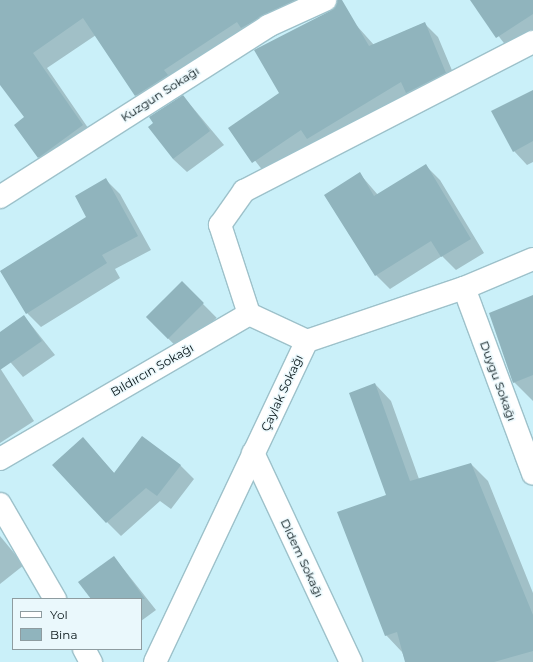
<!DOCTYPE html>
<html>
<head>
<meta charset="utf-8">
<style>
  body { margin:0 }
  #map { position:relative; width:533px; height:662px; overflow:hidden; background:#caf0f9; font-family:Montserrat,sans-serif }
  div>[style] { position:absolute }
  .shadow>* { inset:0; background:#0003; transform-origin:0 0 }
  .building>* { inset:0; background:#90b4bd; transform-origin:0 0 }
  .roads { filter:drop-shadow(1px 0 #9dc1ca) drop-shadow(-1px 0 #9dc1ca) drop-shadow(0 1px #9dc1ca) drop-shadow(0 -1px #9dc1ca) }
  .minor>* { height:22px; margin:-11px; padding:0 11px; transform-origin:11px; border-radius:11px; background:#fff }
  span { translate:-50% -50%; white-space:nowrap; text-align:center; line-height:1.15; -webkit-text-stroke:3px #eaf8fc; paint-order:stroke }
  .street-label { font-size:12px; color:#051215 }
  .legend { position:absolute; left:12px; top:598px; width:130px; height:52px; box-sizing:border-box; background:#eaf8fc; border:1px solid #8e9ca0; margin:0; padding:5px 7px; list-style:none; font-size:12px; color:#051215 }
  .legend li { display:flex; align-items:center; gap:8px; height:20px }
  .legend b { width:20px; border:1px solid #8e9ca0 }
</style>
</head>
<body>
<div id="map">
  <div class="shadow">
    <div style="clip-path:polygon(0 0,335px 0,336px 3px,257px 43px,151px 110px,136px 95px,96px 35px,47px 68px,97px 141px,54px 172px,39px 157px,26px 117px,0 84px)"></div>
    <div style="clip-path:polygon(471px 0,533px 0,533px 37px,510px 51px)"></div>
    <div style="clip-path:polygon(424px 23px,438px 37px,459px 87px,267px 176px,230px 128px,281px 93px,357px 26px,374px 45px)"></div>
    <div style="clip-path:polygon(533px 91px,533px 162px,527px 165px,514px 151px)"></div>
    <div style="clip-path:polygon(183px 96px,224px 145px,187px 172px,173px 159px)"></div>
    <div style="clip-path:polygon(426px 166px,440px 180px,484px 253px,456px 270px,442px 256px,390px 289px,376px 275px,359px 173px,378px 195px)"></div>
    <div style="clip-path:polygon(106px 180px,120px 194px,151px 250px,115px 269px,120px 278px,41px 327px,27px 313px,1px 271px,88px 217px)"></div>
    <div style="left:182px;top:283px;width:49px;height:49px;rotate:45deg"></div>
    <div style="clip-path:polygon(533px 296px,533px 401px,514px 382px)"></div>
    <div style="clip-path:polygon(24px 316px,55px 355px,23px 377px,0 350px,0 333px)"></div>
    <div style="clip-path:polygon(0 368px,34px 421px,0 443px)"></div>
    <div style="clip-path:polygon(375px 384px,391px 401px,419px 479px,471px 464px,488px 481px,533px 593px,533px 662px,406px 662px,402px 652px,386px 635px,387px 496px)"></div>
    <div style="clip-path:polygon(83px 439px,115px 474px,180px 465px,194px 479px,171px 509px,160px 501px,121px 536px,107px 522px)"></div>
    <div style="clip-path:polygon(0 536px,24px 565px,0 584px)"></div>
    <div style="clip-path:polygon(114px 557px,156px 610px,141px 621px,141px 599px,92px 599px)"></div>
  </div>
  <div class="building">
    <div style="clip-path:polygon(0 0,295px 0,241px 28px,237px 22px,164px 70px,168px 75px,135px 96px,83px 18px,33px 53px,83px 125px,38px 158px,14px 125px,24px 117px,0 85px)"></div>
    <div style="clip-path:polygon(337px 0,342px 0,369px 46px,425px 22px,446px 73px,406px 93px,401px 82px,307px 139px,301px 130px,252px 163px,228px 128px,279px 93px,254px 50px,330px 11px)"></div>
    <div style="clip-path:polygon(470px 0,533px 0,533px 14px,496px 38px)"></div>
    <div style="clip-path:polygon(533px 90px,533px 141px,513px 152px,491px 111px)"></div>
    <div style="clip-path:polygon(183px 95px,210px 131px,173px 159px,148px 127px,153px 123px,149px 117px)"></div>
    <div style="clip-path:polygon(426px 164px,471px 239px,441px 257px,431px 241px,375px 276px,324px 195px,360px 172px,374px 196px)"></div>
    <div style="clip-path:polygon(106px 178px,138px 236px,102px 255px,107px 263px,26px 314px,0 271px,86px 217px,75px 196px)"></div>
    <div style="left:182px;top:281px;width:31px;height:51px;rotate:45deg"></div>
    <div style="clip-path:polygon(533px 295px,533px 375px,513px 383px,489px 313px)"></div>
    <div style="clip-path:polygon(24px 315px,42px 341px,0 370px,0 332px)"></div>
    <div style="clip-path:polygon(375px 383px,410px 481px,471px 463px,533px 615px,533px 651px,494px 662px,405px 662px,397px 632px,385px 636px,337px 512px,386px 495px,349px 393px)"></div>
    <div style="clip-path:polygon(142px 436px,181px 465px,157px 496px,146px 488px,106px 523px,52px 465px,83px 437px,114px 473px)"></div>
    <div style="clip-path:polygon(114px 556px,145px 599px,91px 599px,78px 582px)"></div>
  </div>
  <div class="roads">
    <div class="minor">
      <div style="left:0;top:197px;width:318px;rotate:-32.5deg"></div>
      <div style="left:268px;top:26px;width:63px;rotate:-24.5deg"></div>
      <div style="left:464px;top:288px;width:198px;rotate:69.6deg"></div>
      <div style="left:249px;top:314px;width:94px;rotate:-108deg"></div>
      <div style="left:220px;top:225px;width:42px;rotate:-54.8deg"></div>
      <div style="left:244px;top:191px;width:325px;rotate:-27.3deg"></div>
      <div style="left:253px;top:453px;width:231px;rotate:64.9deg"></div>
      <div style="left:0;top:459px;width:288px;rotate:-30.2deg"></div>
      <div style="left:249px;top:314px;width:64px;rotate:25deg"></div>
      <div style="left:0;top:504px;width:110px;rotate:59.9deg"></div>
      <div style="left:84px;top:649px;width:15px;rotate:62deg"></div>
      <div style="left:155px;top:662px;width:355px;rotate:-64.7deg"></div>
      <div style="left:307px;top:341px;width:166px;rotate:-18.7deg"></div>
      <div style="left:464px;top:288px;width:75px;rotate:-22.8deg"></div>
    </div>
  </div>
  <div class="street-label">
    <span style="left:160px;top:94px;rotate:-33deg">Kuzgun Sokağı</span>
    <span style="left:152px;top:370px;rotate:-30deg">Bıldırcın Sokağı</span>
    <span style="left:498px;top:381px;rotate:70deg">Duygu Sokağı</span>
    <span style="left:282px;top:393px;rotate:-65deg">Çaylak Sokağı</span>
    <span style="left:302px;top:558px;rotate:65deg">Didem Sokağı</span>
  </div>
  <ul class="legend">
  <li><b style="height:5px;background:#fff"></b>Yol</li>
  <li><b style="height:11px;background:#90b4bd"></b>Bina</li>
  </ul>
</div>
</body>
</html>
